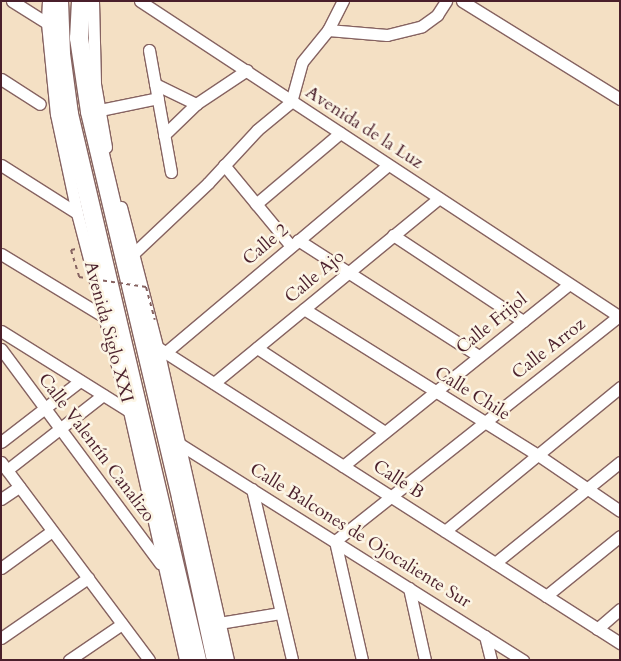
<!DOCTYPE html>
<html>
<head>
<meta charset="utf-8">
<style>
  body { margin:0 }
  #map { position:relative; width:621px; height:661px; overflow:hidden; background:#f4e0c4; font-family:Cardo,serif }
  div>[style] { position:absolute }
  .path>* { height:2px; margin-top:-1px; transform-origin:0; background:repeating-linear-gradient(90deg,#866361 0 4px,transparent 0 8px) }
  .roads { filter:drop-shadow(1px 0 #866361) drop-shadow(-1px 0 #866361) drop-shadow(0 1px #866361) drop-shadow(0 -1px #866361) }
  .minor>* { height:11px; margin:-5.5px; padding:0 5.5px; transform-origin:5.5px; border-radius:5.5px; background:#fff }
  .highway>* { height:18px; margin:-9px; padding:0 9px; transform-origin:9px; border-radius:9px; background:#fff }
  .path-bridge>* { height:2px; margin-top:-1px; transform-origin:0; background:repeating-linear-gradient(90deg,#866361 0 4px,transparent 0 8px) }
  span { translate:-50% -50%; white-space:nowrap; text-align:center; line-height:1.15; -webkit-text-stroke:5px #fcf5e5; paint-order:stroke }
  .street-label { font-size:18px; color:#4a1f2b }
  .frame { position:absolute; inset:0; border:2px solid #4a1f2b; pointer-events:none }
</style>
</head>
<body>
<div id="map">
  <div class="path">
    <div style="left:71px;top:250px;width:5px;rotate:-11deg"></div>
  </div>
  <div class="roads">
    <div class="minor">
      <div style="left:12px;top:1px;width:41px;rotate:32.2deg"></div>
      <div style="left:48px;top:1px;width:22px;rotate:93deg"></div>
      <div style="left:47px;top:23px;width:91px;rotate:84.4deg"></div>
      <div style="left:56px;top:114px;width:101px;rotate:78deg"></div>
      <div style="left:77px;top:213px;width:205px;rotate:75.3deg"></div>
      <div style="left:129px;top:411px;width:255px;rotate:77.3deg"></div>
      <div style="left:93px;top:1px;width:83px;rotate:88.6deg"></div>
      <div style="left:95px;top:84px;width:64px;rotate:80.1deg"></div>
      <div style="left:140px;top:1px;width:575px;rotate:33.36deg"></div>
      <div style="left:462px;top:1px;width:186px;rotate:31.8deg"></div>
      <div style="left:328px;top:30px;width:59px;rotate:4.8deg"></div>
      <div style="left:387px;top:35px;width:36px;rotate:-14deg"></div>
      <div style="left:422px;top:26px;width:19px;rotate:-36deg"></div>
      <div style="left:437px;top:15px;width:17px;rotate:-57deg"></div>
      <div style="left:149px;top:50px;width:124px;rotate:79.8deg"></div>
      <div style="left:1px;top:79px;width:46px;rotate:32.7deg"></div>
      <div style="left:155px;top:84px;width:46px;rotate:26deg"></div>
      <div style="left:100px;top:110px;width:59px;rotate:-11.7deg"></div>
      <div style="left:164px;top:135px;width:45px;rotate:-44.1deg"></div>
      <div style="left:196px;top:104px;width:61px;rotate:-33.7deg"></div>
      <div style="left:1px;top:165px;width:90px;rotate:32.3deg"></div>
      <div style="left:224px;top:165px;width:105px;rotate:50.4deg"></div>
      <div style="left:256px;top:204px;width:110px;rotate:-40.2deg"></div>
      <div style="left:121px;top:207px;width:152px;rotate:75.5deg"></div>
      <div style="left:159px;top:354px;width:314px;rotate:77.3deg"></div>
      <div style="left:393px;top:235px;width:156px;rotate:33.5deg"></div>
      <div style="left:298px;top:240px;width:215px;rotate:32.7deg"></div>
      <div style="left:134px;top:253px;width:102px;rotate:-43.4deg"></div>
      <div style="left:208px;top:183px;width:72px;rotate:-47.2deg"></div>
      <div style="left:257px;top:130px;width:44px;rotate:-39.5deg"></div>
      <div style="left:291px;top:102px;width:41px;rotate:-74.6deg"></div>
      <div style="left:302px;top:62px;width:41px;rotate:-50.9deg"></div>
      <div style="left:328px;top:30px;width:33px;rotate:-63deg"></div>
      <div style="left:1px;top:254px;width:119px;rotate:31.3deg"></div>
      <div style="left:103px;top:316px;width:4px"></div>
      <div style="left:304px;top:309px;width:276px;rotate:32deg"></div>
      <div style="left:538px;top:455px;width:99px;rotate:34.3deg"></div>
      <div style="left:1px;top:331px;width:151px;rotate:32deg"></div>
      <div style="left:157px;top:347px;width:550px;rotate:32.59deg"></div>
      <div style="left:257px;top:348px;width:153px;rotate:33.3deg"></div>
      <div style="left:1px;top:349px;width:267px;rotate:53.4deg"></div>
      <div style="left:166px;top:352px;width:290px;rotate:-40.1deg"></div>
      <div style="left:214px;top:383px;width:291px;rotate:-39.4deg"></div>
      <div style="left:1px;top:442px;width:100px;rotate:-37.7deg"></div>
      <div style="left:178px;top:443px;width:408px;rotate:32.2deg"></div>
      <div style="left:1px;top:462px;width:247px;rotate:53.2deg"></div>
      <div style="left:343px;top:466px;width:290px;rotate:-38.8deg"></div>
      <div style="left:7px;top:470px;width:122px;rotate:-38deg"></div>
      <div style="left:252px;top:489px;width:176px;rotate:76.8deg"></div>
      <div style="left:1px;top:499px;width:22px;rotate:-34deg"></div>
      <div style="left:445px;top:531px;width:227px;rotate:-39.4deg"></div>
      <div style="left:495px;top:563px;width:161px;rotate:-38.9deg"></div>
      <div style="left:1px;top:568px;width:63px;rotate:-36deg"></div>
      <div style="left:409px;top:588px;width:74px;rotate:77.5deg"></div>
      <div style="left:546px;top:596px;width:95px;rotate:-39deg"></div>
      <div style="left:219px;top:623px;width:62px;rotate:-9.3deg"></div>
      <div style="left:597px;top:629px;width:30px;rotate:-41deg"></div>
      <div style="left:485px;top:636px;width:25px;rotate:76deg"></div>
      <div style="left:1px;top:638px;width:106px;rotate:-34.6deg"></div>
      <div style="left:69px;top:660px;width:64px;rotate:-34.2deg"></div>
      <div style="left:362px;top:660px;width:122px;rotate:-102.8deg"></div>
      <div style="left:335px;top:541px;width:364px;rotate:-38.4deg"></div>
    </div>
    <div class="highway">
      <div style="left:59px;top:1px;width:53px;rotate:87.8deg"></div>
      <div style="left:61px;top:54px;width:61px;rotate:82.4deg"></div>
      <div style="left:69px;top:114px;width:561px;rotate:76.81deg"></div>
      <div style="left:81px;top:1px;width:37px;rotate:93deg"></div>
      <div style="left:79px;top:38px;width:75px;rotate:81.5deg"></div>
      <div style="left:90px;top:112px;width:396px;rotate:76.7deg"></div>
      <div style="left:181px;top:497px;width:167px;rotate:77.9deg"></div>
    </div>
  </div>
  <div class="path-bridge">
    <div style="left:71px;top:250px;width:28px;rotate:73deg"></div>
    <div style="left:79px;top:277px;width:68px;rotate:8.5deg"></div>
    <div style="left:146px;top:287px;width:34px;rotate:75deg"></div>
  </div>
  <div class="street-label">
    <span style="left:364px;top:128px;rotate:33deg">Avenida de la Luz</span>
    <span style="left:266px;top:245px;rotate:-40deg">Calle 2</span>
    <span style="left:315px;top:277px;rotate:-40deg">Calle Ajo</span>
    <span style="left:492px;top:324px;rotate:-39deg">Calle Frijol</span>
    <span style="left:108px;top:332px;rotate:75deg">Avenida Siglo XXI</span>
    <span style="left:549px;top:349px;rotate:-38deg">Calle Arroz</span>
    <span style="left:472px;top:394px;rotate:32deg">Calle Chile</span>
    <span style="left:96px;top:448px;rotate:53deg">Calle Valentín Canalizo</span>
    <span style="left:398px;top:480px;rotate:33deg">Calle B</span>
    <span style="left:360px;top:536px;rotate:32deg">Calle Balcones de Ojocaliente Sur</span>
  </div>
  <div class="frame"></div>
</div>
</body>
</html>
